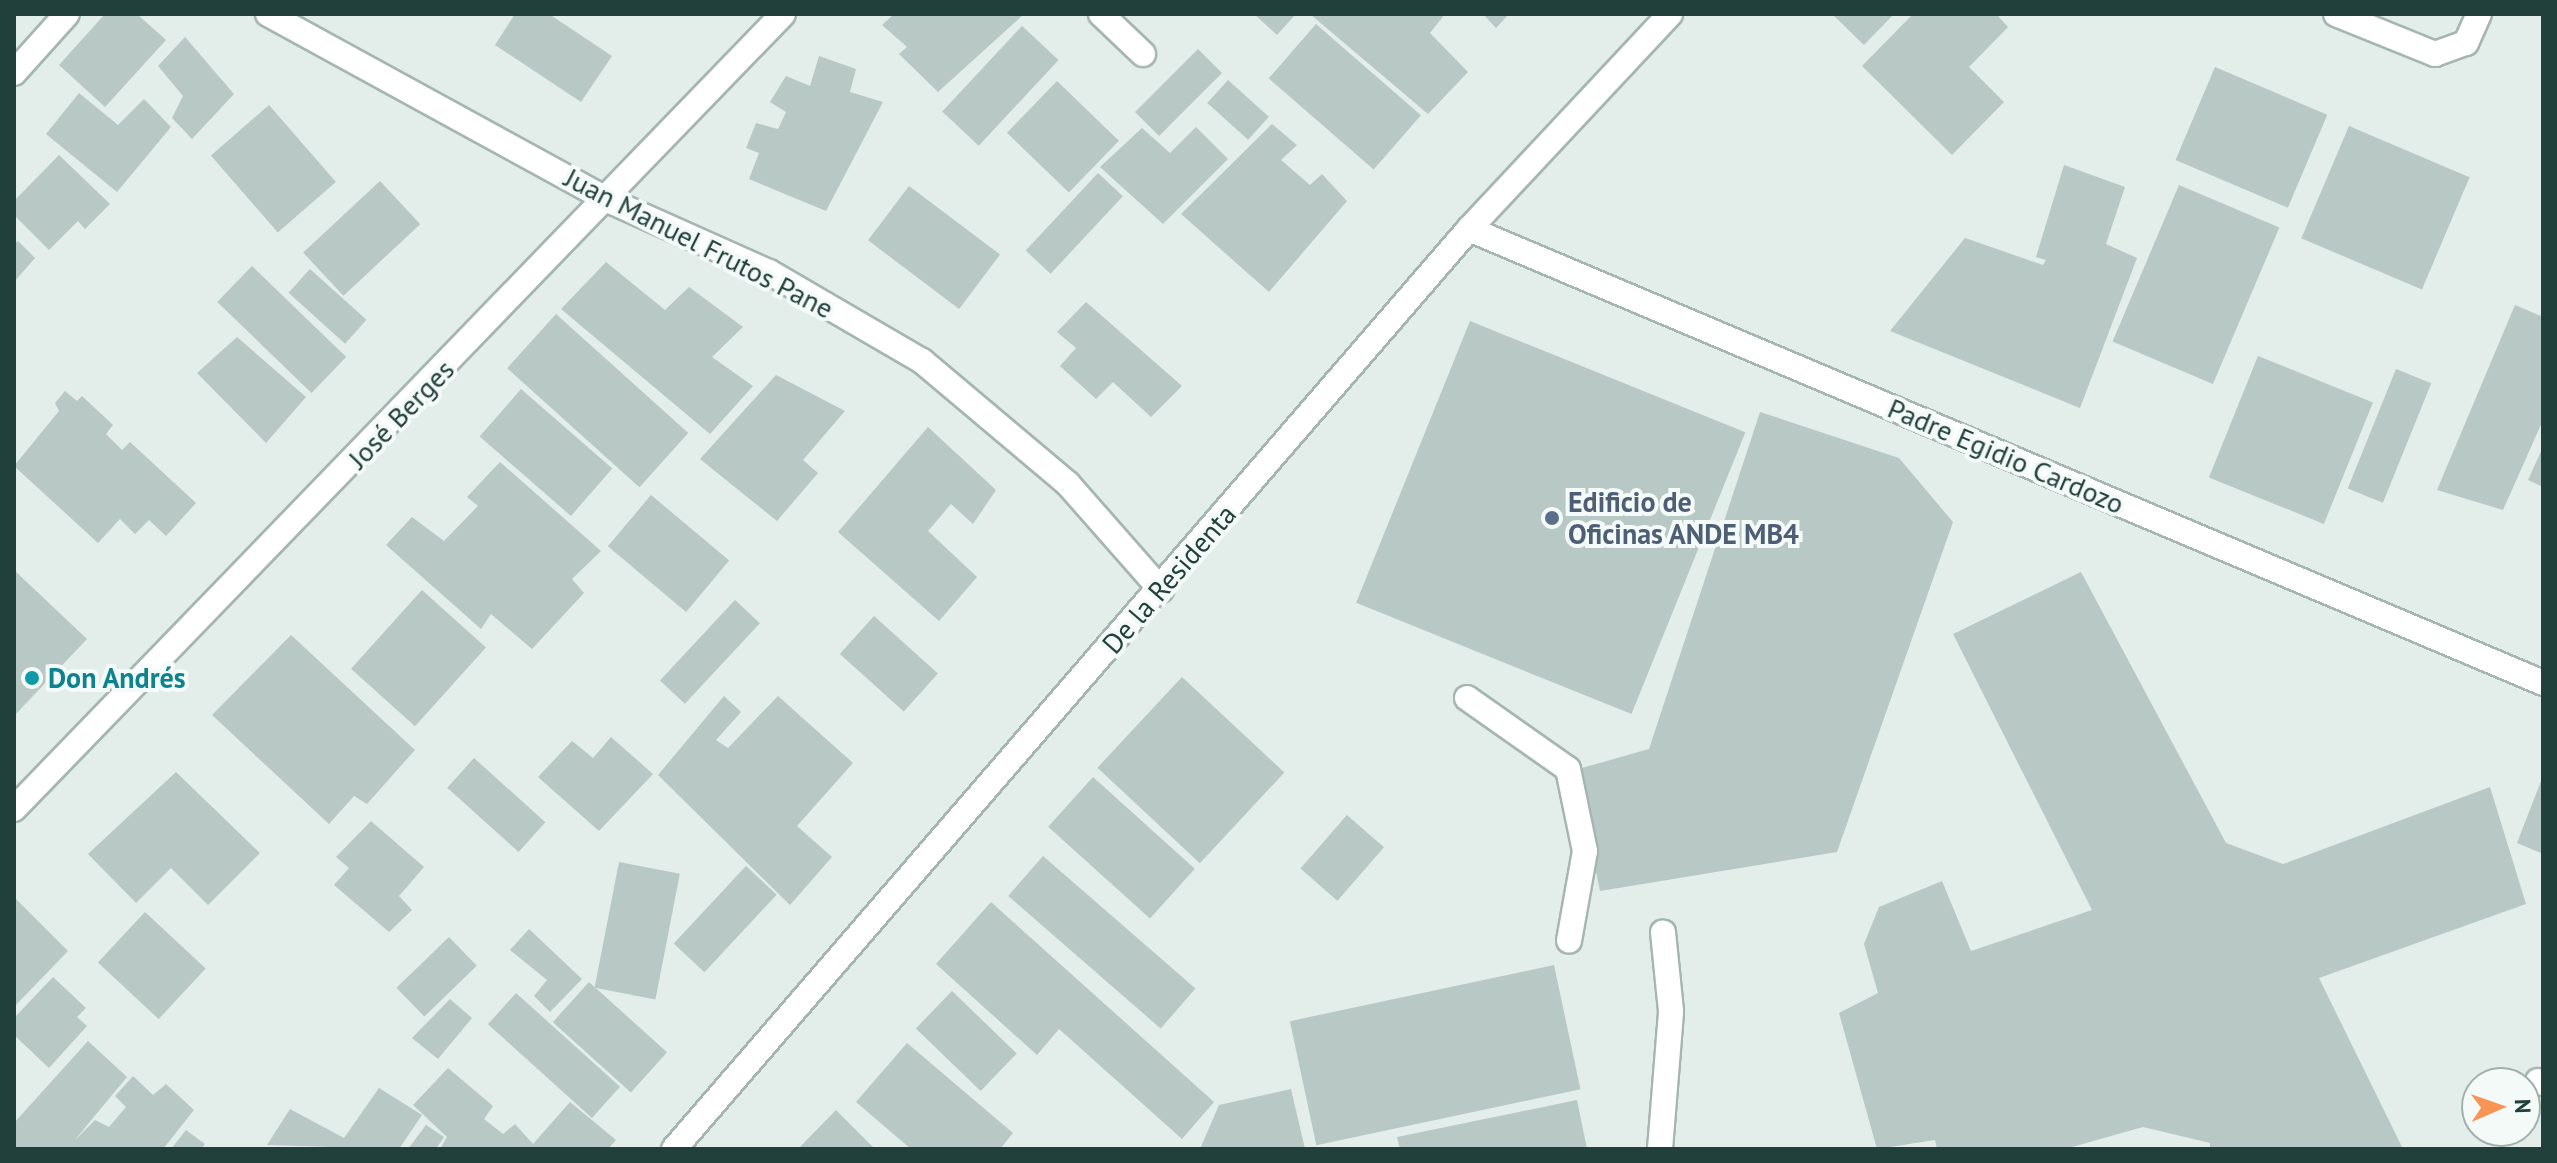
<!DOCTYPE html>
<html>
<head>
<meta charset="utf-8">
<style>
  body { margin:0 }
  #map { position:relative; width:2557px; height:1163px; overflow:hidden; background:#e3edea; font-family:"PT Sans",sans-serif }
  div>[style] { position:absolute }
  .building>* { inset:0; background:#b8c8c4; transform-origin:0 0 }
  .roads { filter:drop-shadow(2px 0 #a5b6b2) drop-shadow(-2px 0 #a5b6b2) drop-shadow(0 2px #a5b6b2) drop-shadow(0 -2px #a5b6b2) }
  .service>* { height:24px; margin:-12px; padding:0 12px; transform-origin:12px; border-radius:12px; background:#fff }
  .minor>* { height:24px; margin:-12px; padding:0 12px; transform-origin:12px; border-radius:12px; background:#fff }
  .dots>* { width:22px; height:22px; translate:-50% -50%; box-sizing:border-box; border:4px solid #f4faf7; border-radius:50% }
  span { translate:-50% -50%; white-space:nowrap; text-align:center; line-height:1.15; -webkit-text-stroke:8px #f4faf7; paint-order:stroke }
  .street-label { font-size:28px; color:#21403c }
  .service-label { font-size:28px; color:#4e5e75; font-weight:700 }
  .left { translate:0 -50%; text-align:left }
  .culture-label { font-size:28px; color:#0d838f; font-weight:700 }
  .frame { position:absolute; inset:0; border:16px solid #21403c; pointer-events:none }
  .north { position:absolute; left:2461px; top:1067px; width:80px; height:80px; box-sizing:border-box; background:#f4faf7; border:2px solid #a0b0ac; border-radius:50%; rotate:88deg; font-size:22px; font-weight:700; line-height:32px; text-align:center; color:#21403c }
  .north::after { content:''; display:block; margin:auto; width:28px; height:36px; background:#f89456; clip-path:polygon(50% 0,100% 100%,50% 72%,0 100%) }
</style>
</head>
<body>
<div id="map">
  <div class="building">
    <div style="clip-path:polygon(105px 14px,137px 14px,166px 40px,105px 107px,59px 65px)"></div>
    <div style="clip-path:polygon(515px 14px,549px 14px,612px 56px,581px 102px,495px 45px)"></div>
    <div style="clip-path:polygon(894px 14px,1024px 14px,938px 92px,899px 54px,907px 47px,882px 25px)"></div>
    <div style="clip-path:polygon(1254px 14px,1296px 14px,1277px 35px)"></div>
    <div style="clip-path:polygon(1310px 14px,1445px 14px,1430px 33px,1468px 72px,1428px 114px)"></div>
    <div style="clip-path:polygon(1483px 14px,1509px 14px,1496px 28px)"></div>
    <div style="clip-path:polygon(1832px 14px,1894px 14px,1864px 45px)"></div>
    <div style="clip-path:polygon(1913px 14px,1996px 14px,2008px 27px,1969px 67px,2004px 102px,1952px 155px,1862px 66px)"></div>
    <div style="left:1316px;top:24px;width:139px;height:72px;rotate:41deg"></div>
    <div style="left:1022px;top:26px;width:50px;height:117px;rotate:43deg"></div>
    <div style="clip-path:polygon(185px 37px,234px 94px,192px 139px,172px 118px,183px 96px,158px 66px)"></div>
    <div style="left:1198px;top:49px;width:34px;height:89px;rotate:45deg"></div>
    <div style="clip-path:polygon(819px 56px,856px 69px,850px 92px,883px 102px,826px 211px,749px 179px,759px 153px,746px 148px,756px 123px,778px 129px,786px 112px,770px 102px,786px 76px,810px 86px)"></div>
    <div style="left:2215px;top:67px;width:122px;height:101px;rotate:23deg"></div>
    <div style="left:1228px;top:80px;width:55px;height:31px;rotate:42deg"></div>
    <div style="left:1057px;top:81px;width:86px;height:72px;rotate:44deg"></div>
    <div style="clip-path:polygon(79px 93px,118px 125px,144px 99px,171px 127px,117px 192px,46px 134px)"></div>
    <div style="left:269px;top:105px;width:102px;height:77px;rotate:49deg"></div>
    <div style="clip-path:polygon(1272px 124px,1297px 145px,1281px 160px,1310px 185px,1322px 174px,1347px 201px,1269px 292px,1181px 214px)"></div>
    <div style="left:2349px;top:126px;width:131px;height:122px;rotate:23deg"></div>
    <div style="clip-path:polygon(1196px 127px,1228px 159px,1163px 224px,1100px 167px,1142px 128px,1170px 153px)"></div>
    <div style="clip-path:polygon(59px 155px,110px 204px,85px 229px,78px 221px,49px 250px,14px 215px,14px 201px)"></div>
    <div style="clip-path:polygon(2064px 165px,2125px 187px,2106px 244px,2137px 258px,2080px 408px,1890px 331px,1965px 238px,2043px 265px,2046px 260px,2036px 257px)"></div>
    <div style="left:1098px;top:173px;width:34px;height:106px;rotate:43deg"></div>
    <div style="left:380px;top:181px;width:59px;height:105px;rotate:47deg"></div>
    <div style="left:2179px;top:185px;width:109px;height:170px;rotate:23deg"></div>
    <div style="left:909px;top:186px;width:114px;height:68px;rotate:37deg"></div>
    <div style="clip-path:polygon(18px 241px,35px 258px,14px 282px,14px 244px)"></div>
    <div style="clip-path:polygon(606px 262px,665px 310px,689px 287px,743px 327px,712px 357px,753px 386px,710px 434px,561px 309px)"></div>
    <div style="left:252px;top:266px;width:131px;height:50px;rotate:44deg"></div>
    <div style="left:310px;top:269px;width:76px;height:32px;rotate:42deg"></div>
    <div style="clip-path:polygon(1086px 302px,1182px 386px,1151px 417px,1113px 382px,1096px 399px,1060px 366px,1076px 348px,1057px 332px)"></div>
    <div style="clip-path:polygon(2515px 305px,2543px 317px,2543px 420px,2503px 510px,2437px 490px)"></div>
    <div style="left:556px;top:314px;width:178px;height:73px;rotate:42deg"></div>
    <div style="left:1470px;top:321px;width:297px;height:304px;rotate:22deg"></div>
    <div style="clip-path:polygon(237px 337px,306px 397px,266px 443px,197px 373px)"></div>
    <div style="left:2258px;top:356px;width:124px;height:131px;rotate:22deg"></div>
    <div style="left:2396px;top:369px;width:38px;height:129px;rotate:22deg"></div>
    <div style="clip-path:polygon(776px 375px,845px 411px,803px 460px,818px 473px,777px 521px,700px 459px)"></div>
    <div style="left:521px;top:389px;width:121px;height:63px;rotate:41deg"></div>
    <div style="clip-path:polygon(65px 391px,77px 401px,82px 396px,113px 425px,106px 434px,122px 450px,130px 442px,196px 503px,166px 536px,149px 520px,135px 534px,120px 519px,98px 543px,14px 466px,59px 411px,55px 403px)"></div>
    <div style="clip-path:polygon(1760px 412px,1899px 458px,1953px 522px,1837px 852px,1600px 891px,1575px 770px,1649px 749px)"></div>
    <div style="clip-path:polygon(928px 427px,996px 490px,973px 524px,951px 504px,928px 531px,977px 577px,939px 621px,838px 532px)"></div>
    <div style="clip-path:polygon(2543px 447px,2543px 487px,2528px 480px)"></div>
    <div style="clip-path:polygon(500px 462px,601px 551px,572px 579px,584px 593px,532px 649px,491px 614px,481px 629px,386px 545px,412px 517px,444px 541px,478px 506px,467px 497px)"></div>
    <div style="left:651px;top:495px;width:102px;height:67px;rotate:40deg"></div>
    <div style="clip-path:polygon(14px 570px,87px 639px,14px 716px)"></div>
    <div style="clip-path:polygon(2081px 572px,2226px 843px,2283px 864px,2490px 787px,2526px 904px,2319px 978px,2403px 1149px,2210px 1149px,2210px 1143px,2143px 1127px,2065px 1149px,1937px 1149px,1935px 1140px,1877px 1149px,1839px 1013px,1878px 993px,1864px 944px,1879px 907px,1942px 881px,1971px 951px,2092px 910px,1953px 634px)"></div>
    <div style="left:422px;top:590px;width:86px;height:106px;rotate:42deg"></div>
    <div style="left:735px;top:600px;width:34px;height:110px;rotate:43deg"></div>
    <div style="left:874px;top:616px;width:86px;height:51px;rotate:42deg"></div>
    <div style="clip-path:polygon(291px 635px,415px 750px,367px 804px,354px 796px,329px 824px,212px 715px)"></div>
    <div style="left:1182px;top:677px;width:140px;height:124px;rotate:43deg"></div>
    <div style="clip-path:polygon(724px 696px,741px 712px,716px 740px,728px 748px,778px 696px,853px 763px,797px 826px,832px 857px,790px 905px,658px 775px)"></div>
    <div style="clip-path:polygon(611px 737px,653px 774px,599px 831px,538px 777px,572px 741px,593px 758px)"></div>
    <div style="left:474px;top:758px;width:96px;height:40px;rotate:42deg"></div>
    <div style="clip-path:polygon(176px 772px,260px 853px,208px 905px,171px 868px,136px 903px,88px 854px)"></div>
    <div style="clip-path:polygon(2543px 776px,2543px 854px,2517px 843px)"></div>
    <div style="left:1093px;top:777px;width:137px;height:67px;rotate:42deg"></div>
    <div style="left:1347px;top:815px;width:49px;height:71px;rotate:41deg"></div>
    <div style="clip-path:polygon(371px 821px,424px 867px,399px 896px,412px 910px,389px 932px,334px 885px,349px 868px,336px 857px)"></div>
    <div style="left:1043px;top:856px;width:202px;height:53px;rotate:41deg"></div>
    <div style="left:619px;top:862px;width:62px;height:128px;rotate:11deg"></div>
    <div style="left:746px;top:866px;width:42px;height:106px;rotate:43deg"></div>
    <div style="clip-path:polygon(14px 897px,68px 951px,14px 1007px)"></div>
    <div style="clip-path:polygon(991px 902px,1214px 1102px,1182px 1139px,1059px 1029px,1037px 1055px,936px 964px)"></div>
    <div style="left:145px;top:912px;width:83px;height:69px;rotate:43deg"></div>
    <div style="clip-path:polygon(529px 929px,582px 979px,550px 1012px,534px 996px,547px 980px,510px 950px)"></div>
    <div style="left:449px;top:937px;width:40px;height:73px;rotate:46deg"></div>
    <div style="left:1554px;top:965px;width:127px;height:270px;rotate:78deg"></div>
    <div style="clip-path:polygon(53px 977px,86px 1008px,77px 1017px,87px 1026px,49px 1068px,14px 1035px,14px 1018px)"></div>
    <div style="left:589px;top:982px;width:105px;height:54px;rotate:42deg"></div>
    <div style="left:952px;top:991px;width:90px;height:52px;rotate:44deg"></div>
    <div style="left:516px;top:993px;width:140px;height:42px;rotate:42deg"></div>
    <div style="clip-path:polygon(450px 999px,472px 1018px,438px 1059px,412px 1038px)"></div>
    <div style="clip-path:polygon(88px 1041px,127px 1077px,74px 1141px,95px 1120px,109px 1127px,126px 1107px,115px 1096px,133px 1076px,153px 1095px,166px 1084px,194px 1110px,163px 1149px,14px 1149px,14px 1123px)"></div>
    <div style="clip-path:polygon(907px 1043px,1013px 1133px,1000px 1149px,911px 1149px,856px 1102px)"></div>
    <div style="clip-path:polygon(448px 1068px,493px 1106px,484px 1119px,503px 1134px,515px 1124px,533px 1144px,570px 1102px,616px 1140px,608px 1149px,440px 1149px,447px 1137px,413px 1105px)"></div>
    <div style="clip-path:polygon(379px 1088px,422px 1115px,399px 1149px,267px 1145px,290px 1109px,344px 1138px)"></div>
    <div style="clip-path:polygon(1291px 1089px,1305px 1149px,1200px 1149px,1219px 1105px)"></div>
    <div style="clip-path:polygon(1577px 1100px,1587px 1149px,1400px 1149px,1397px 1137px)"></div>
    <div style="clip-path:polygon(836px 1110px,875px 1149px,798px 1149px)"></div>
    <div style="clip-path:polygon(426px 1125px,444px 1137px,436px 1149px,408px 1149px)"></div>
    <div style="clip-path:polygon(186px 1130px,205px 1144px,201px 1149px,171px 1149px)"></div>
  </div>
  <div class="roads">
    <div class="service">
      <div style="left:1101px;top:14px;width:58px;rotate:43.6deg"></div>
      <div style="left:2336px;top:14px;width:107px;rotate:22deg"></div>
      <div style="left:2435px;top:54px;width:33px;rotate:-20deg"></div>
      <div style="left:2466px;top:43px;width:32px;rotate:-66deg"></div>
      <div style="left:1467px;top:698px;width:123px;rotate:35.1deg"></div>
      <div style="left:1568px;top:769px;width:84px;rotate:78.3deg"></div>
      <div style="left:1585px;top:851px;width:91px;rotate:100.1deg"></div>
      <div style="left:2538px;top:1081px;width:5px;rotate:22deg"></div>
      <div style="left:1660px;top:1149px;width:138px;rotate:-85.4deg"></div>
      <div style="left:1671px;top:1011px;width:79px;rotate:-95.8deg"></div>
    </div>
    <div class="minor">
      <div style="left:268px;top:14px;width:390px;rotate:28.7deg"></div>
      <div style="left:610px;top:201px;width:174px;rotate:24.1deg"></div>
      <div style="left:769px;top:272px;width:177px;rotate:30.2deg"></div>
      <div style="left:922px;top:361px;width:191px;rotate:40.1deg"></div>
      <div style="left:1068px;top:484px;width:141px;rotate:48.7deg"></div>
      <div style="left:14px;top:73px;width:79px;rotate:-48.1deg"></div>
      <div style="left:1469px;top:229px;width:1166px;rotate:22.91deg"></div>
      <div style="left:14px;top:809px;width:1106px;rotate:-45.95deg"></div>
      <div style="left:674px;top:1149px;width:1216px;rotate:-49.17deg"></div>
      <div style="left:1469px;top:229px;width:294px;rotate:-46.9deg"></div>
    </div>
  </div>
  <div class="dots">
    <div style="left:1552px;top:518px;background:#5c6f8a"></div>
    <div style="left:32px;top:678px;background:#0f9aa8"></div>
  </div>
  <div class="street-label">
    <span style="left:699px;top:243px;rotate:27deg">Juan Manuel Frutos Pane</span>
    <span style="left:401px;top:414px;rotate:-46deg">José Berges</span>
    <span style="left:2006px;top:456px;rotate:23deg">Padre Egidio Cardozo</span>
    <span style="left:1169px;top:579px;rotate:-49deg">De la Residenta</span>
  </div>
  <div class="service-label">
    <span class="left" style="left:1568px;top:518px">Edificio de<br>Oficinas ANDE MB4</span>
  </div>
  <div class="culture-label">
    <span class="left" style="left:48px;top:678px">Don Andrés</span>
  </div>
  <div class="frame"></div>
  <div class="north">N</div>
</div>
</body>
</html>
